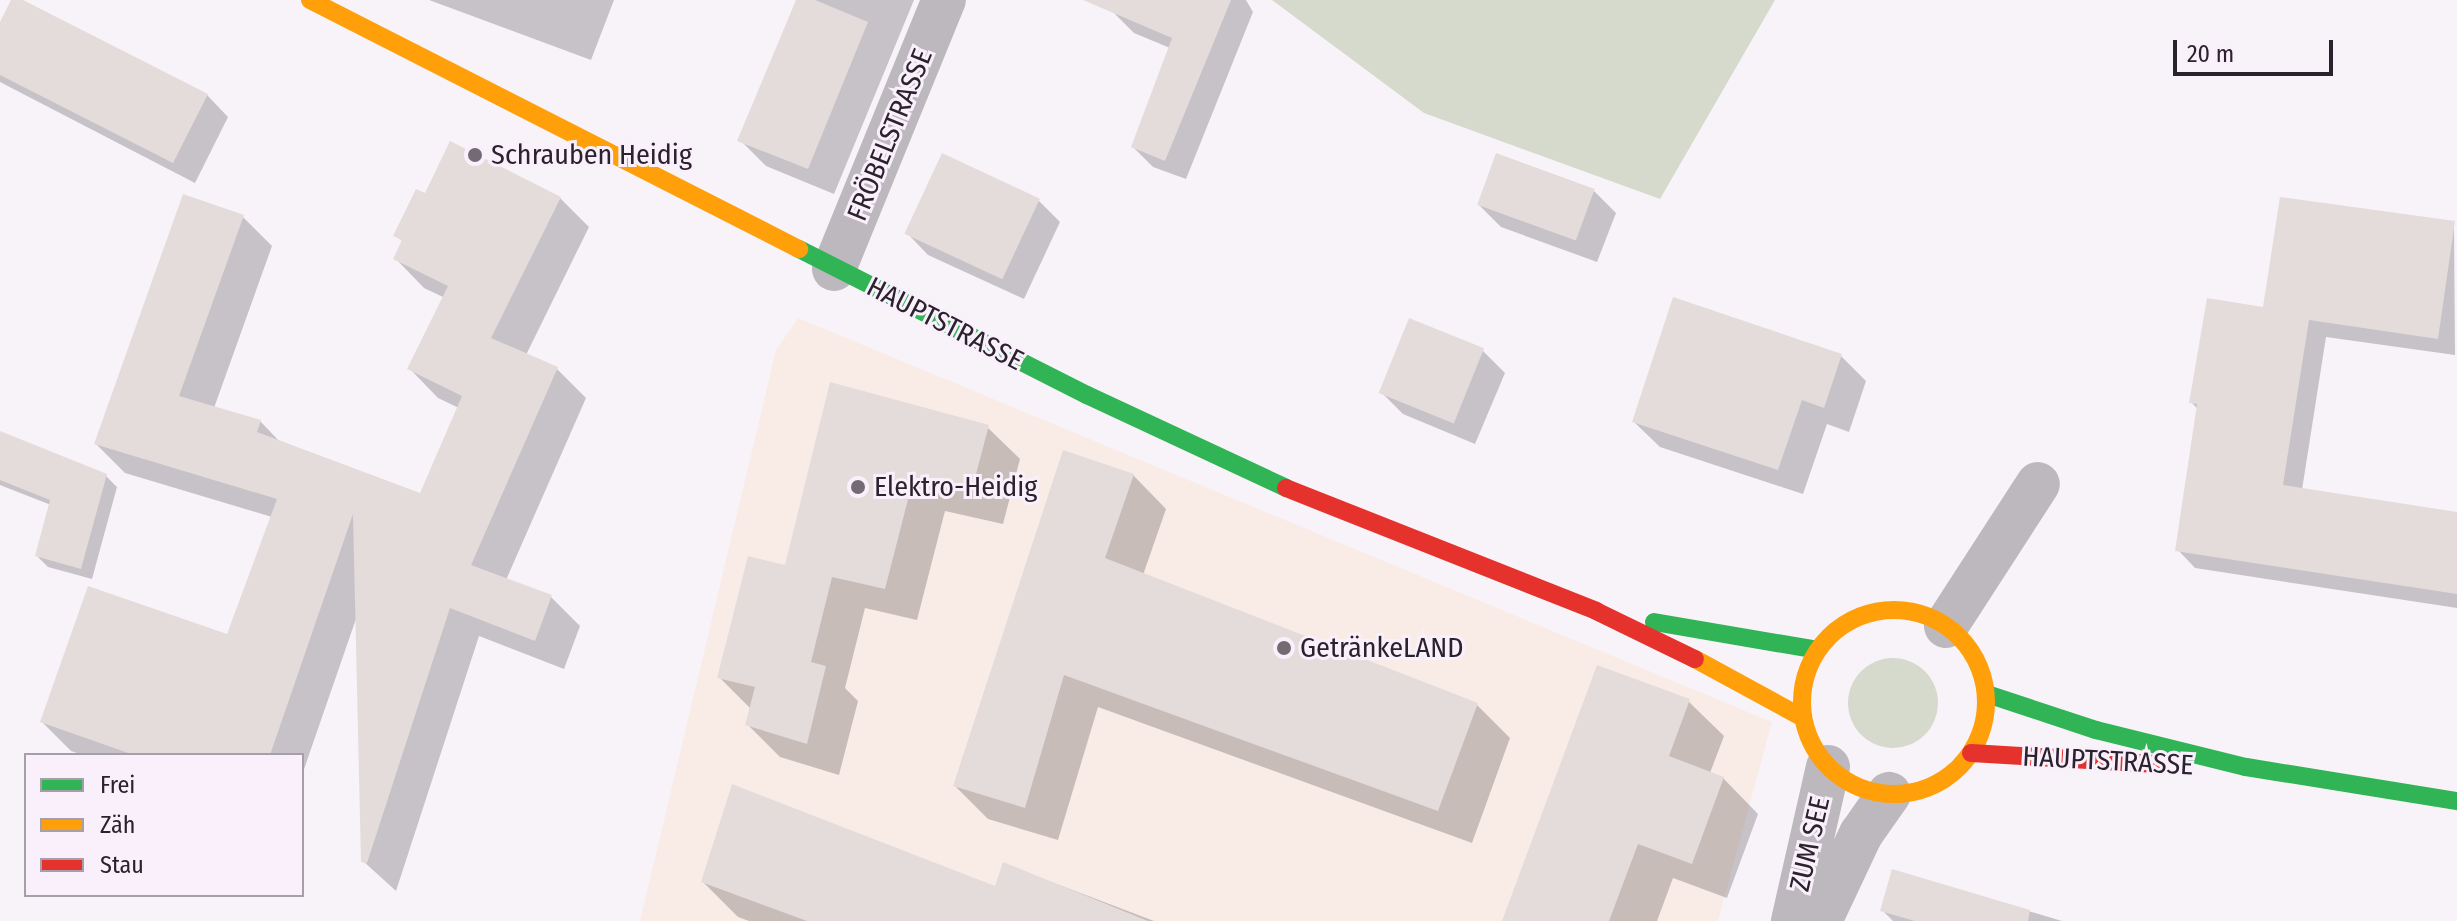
<!DOCTYPE html>
<html>
<head>
<meta charset="utf-8">
<style>
  body { margin:0 }
  #map { position:relative; width:2457px; height:921px; overflow:hidden; background:#f8f3f9; font-family:"Fira Sans Condensed",sans-serif }
  div>[style] { position:absolute }
  .commercial>* { inset:0; background:#f9ece6 }
  .green>* { inset:0; background:#d6dacd }
  .round { border-radius:50% }
  .shadow>* { inset:0; background:#0003 }
  .building>* { inset:0; background:#e4dcdb; transform-origin:0 0 }
  .street>* { height:44px; margin:-22px; padding:0 22px; transform-origin:22px; border-radius:22px; background:#bcb8bd }
  .fast>* { height:18px; margin:-9px; padding:0 9px; transform-origin:9px; border-radius:9px; background:#30b455 }
  .slow>* { height:18px; margin:-9px; padding:0 9px; transform-origin:9px; border-radius:9px; background:#ff9f0a }
  .slow>.ring { margin:-9px; padding:0; box-sizing:content-box; background:none; border:18px solid #ff9f0a; border-radius:50% }
  .jam>* { height:18px; margin:-9px; padding:0 9px; transform-origin:9px; border-radius:9px; background:#e5322d }
  .dots>* { width:22px; height:22px; translate:-50% -50%; box-sizing:border-box; border:4px solid #f9f0fc; border-radius:50% }
  span { translate:-50% -50%; white-space:nowrap; text-align:center; line-height:1.15; -webkit-text-stroke:6px #f9f0fc; paint-order:stroke }
  .street-label { font-size:28px; color:#2a222c }
  .poi-label { font-size:28px; color:#2a222c }
  .left { translate:0 -50%; text-align:left }
  .legend { position:absolute; left:24px; top:753px; width:280px; height:144px; box-sizing:border-box; background:#f9f0fc; border:2px solid #a69ea9; margin:0; padding:10px 14px; list-style:none; font-size:24px; color:#2a222c }
  .legend li { display:flex; align-items:center; gap:16px; height:40px }
  .legend b { width:40px; border:2px solid #a69ea9 }
  .scale { position:absolute; left:2173px; top:40px; width:160px; height:36px; box-sizing:border-box; border:4px solid #2a222c; border-top:0; padding-left:10px; font-size:24px; line-height:28px; white-space:nowrap; color:#2a222c; -webkit-text-stroke:6px #f9f0fc; paint-order:stroke }
</style>
</head>
<body>
<div id="map">
  <div class="commercial">
    <div style="clip-path:polygon(798px 318px,1772px 722px,1718px 921px,640px 921px,776px 350px)"></div>
  </div>
  <div class="green">
    <div style="clip-path:polygon(1272px 0,1775px 0,1660px 199px,1424px 113px)"></div>
    <div class="round" style="left:1848px;top:658px;width:90px;height:90px"></div>
  </div>
  <div class="shadow">
    <div style="clip-path:polygon(13px 0,207px 95px,228px 117px,195px 183px,0 82px,0 27px)"></div>
    <div style="clip-path:polygon(429px 0,614px 0,591px 60px)"></div>
    <div style="clip-path:polygon(799px 0,914px 0,834px 194px,766px 166px,740px 140px)"></div>
    <div style="clip-path:polygon(1119px 0,1246px 0,1253px 12px,1186px 179px,1153px 167px,1133px 147px,1170px 48px,1134px 33px,1114px 13px)"></div>
    <div style="clip-path:polygon(1594px 191px,1616px 213px,1597px 262px,1501px 227px,1479px 205px)"></div>
    <div style="clip-path:polygon(426px 196px,560px 198px,589px 227px,526px 355px,557px 369px,586px 398px,506px 580px,551px 597px,580px 626px,564px 669px,479px 636px,396px 891px,363px 861px,357px 616px,302px 775px,302px 755px,83px 755px,71px 751px,42px 722px,228px 636px,272px 517px,125px 473px,96px 444px,243px 217px,272px 246px,214px 408px,260px 421px,282px 444px,421px 496px,459px 408px,438px 398px,409px 368px,445px 298px,424px 288px,395px 258px,403px 242px,396px 235px)"></div>
    <div style="clip-path:polygon(1038px 200px,1060px 222px,1024px 299px,928px 255px,907px 233px)"></div>
    <div style="clip-path:polygon(2454px 223px,2455px 355px,2326px 337px,2302px 490px,2457px 514px,2457px 608px,2195px 568px,2178px 550px,2198px 409px,2191px 402px,2265px 309px)"></div>
    <div style="clip-path:polygon(1410px 321px,1483px 351px,1505px 373px,1475px 444px,1403px 414px,1381px 392px)"></div>
    <div style="clip-path:polygon(1841px 356px,1866px 381px,1849px 432px,1827px 424px,1803px 494px,1660px 447px,1634px 422px)"></div>
    <div style="clip-path:polygon(987px 427px,1020px 459px,1003px 524px,945px 511px,917px 620px,865px 608px,845px 688px,858px 701px,839px 775px,780px 757px,748px 725px,751px 709px,719px 677px,787px 568px)"></div>
    <div style="clip-path:polygon(0 434px,106px 476px,117px 487px,92px 579px,48px 567px,37px 556px,51px 505px,0 485px)"></div>
    <div style="clip-path:polygon(1133px 475px,1166px 509px,1143px 575px,1477px 705px,1510px 738px,1472px 843px,1098px 707px,1058px 840px,988px 819px,955px 786px)"></div>
    <div style="clip-path:polygon(1688px 701px,1724px 736px,1710px 773px,1723px 778px,1758px 814px,1727px 898px,1673px 878px,1657px 921px,1504px 921px)"></div>
    <div style="clip-path:polygon(1004px 864px,1154px 921px,749px 921px,738px 917px,703px 882px,996px 888px)"></div>
    <div style="clip-path:polygon(1894px 871px,2062px 921px,1893px 921px,1882px 910px)"></div>
  </div>
  <div class="building">
    <div style="clip-path:polygon(11px 0,23px 0,208px 94px,173px 163px,0 75px,0 22px)"></div>
    <div style="clip-path:polygon(796px 0,815px 0,868px 22px,808px 169px,737px 141px)"></div>
    <div style="clip-path:polygon(1083px 0,1231px 0,1165px 161px,1131px 147px,1172px 38px)"></div>
    <div style="clip-path:polygon(450px 141px,561px 197px,491px 338px,558px 367px,471px 565px,552px 595px,535px 641px,450px 608px,367px 863px,361px 862px,353px 514px,270px 755px,134px 755px,40px 722px,88px 586px,227px 634px,277px 499px,94px 444px,183px 194px,244px 215px,179px 396px,261px 420px,257px 432px,420px 493px,462px 396px,407px 369px,448px 286px,393px 259px,402px 240px,393px 236px,416px 189px,425px 193px)"></div>
    <div style="left:942px;top:153px;width:108px;height:89px;rotate:25deg"></div>
    <div style="left:1496px;top:153px;width:105px;height:55px;rotate:20deg"></div>
    <div style="clip-path:polygon(2280px 197px,2455px 221px,2438px 339px,2309px 320px,2283px 485px,2457px 512px,2457px 594px,2175px 551px,2197px 404px,2189px 403px,2207px 298px,2263px 307px)"></div>
    <div style="clip-path:polygon(1673px 297px,1842px 354px,1824px 408px,1802px 400px,1778px 470px,1632px 422px)"></div>
    <div style="left:1409px;top:318px;width:81px;height:81px;rotate:22deg"></div>
    <div style="clip-path:polygon(830px 382px,989px 425px,971px 493px,913px 480px,885px 589px,832px 577px,811px 662px,826px 666px,807px 744px,745px 725px,755px 687px,717px 678px,748px 556px,785px 565px)"></div>
    <div style="clip-path:polygon(0 431px,107px 474px,81px 569px,35px 556px,50px 500px,0 480px)"></div>
    <div style="clip-path:polygon(1063px 450px,1134px 474px,1105px 558px,1478px 703px,1438px 811px,1064px 675px,1025px 808px,953px 786px)"></div>
    <div style="clip-path:polygon(1597px 665px,1690px 699px,1669px 756px,1724px 777px,1692px 864px,1638px 844px,1609px 921px,1502px 921px)"></div>
    <div style="clip-path:polygon(732px 784px,995px 886px,1003px 862px,1148px 921px,807px 921px,701px 882px)"></div>
    <div style="clip-path:polygon(1892px 869px,2030px 910px,2028px 921px,1915px 921px,1880px 911px)"></div>
  </div>
  <div class="street">
    <div style="left:834px;top:269px;width:291px;rotate:-67.8deg"></div>
    <div style="left:1946px;top:626px;width:169px;rotate:-57.1deg"></div>
    <div style="left:1793px;top:921px;width:158px;rotate:-77.2deg"></div>
    <div style="left:1820px;top:921px;width:96px;rotate:-64.8deg"></div>
    <div style="left:1861px;top:834px;width:49px;rotate:-55deg"></div>
  </div>
  <div class="fast">
    <div style="left:799px;top:249px;width:323px;rotate:26.9deg"></div>
    <div style="left:1087px;top:395px;width:220px;rotate:25deg"></div>
    <div style="left:1654px;top:622px;width:166px;rotate:9.7deg"></div>
    <div style="left:1987px;top:694px;width:115px;rotate:18.3deg"></div>
    <div style="left:2096px;top:730px;width:154px;rotate:13.9deg"></div>
    <div style="left:2246px;top:767px;width:214px;rotate:9.2deg"></div>
  </div>
  <div class="slow">
    <div style="left:310px;top:0;width:549px;rotate:26.99deg"></div>
    <div class="ring" style="left:1802px;top:610px;width:166px;height:166px"></div>
    <div style="left:1695px;top:659px;width:123px;rotate:28.6deg"></div>
  </div>
  <div class="jam">
    <div style="left:1286px;top:488px;width:334px;rotate:21.6deg"></div>
    <div style="left:1596px;top:611px;width:110px;rotate:25.9deg"></div>
    <div style="left:1971px;top:753px;width:186px;rotate:3.4deg"></div>
  </div>
  <div class="dots">
    <div style="left:475px;top:155px;background:#726b74"></div>
    <div style="left:858px;top:487px;background:#726b74"></div>
    <div style="left:1284px;top:648px;background:#726b74"></div>
  </div>
  <div class="street-label">
    <span style="left:890px;top:135px;rotate:-68deg">FRÖBELSTRASSE</span>
    <span style="left:945px;top:324px;rotate:27deg">HAUPTSTRASSE</span>
    <span style="left:2108px;top:761px;rotate:3deg">HAUPTSTRASSE</span>
    <span style="left:1810px;top:844px;rotate:-77deg">ZUM SEE</span>
  </div>
  <div class="poi-label">
    <span class="left" style="left:491px;top:155px">Schrauben Heidig</span>
    <span class="left" style="left:874px;top:487px">Elektro-Heidig</span>
    <span class="left" style="left:1300px;top:648px">GetränkeLAND</span>
  </div>
  <ul class="legend">
  <li><b style="height:10px;background:#30b455"></b>Frei</li>
  <li><b style="height:10px;background:#ff9f0a"></b>Zäh</li>
  <li><b style="height:10px;background:#e5322d"></b>Stau</li>
  </ul>
  <div class="scale">20 m</div>
</div>
</body>
</html>
